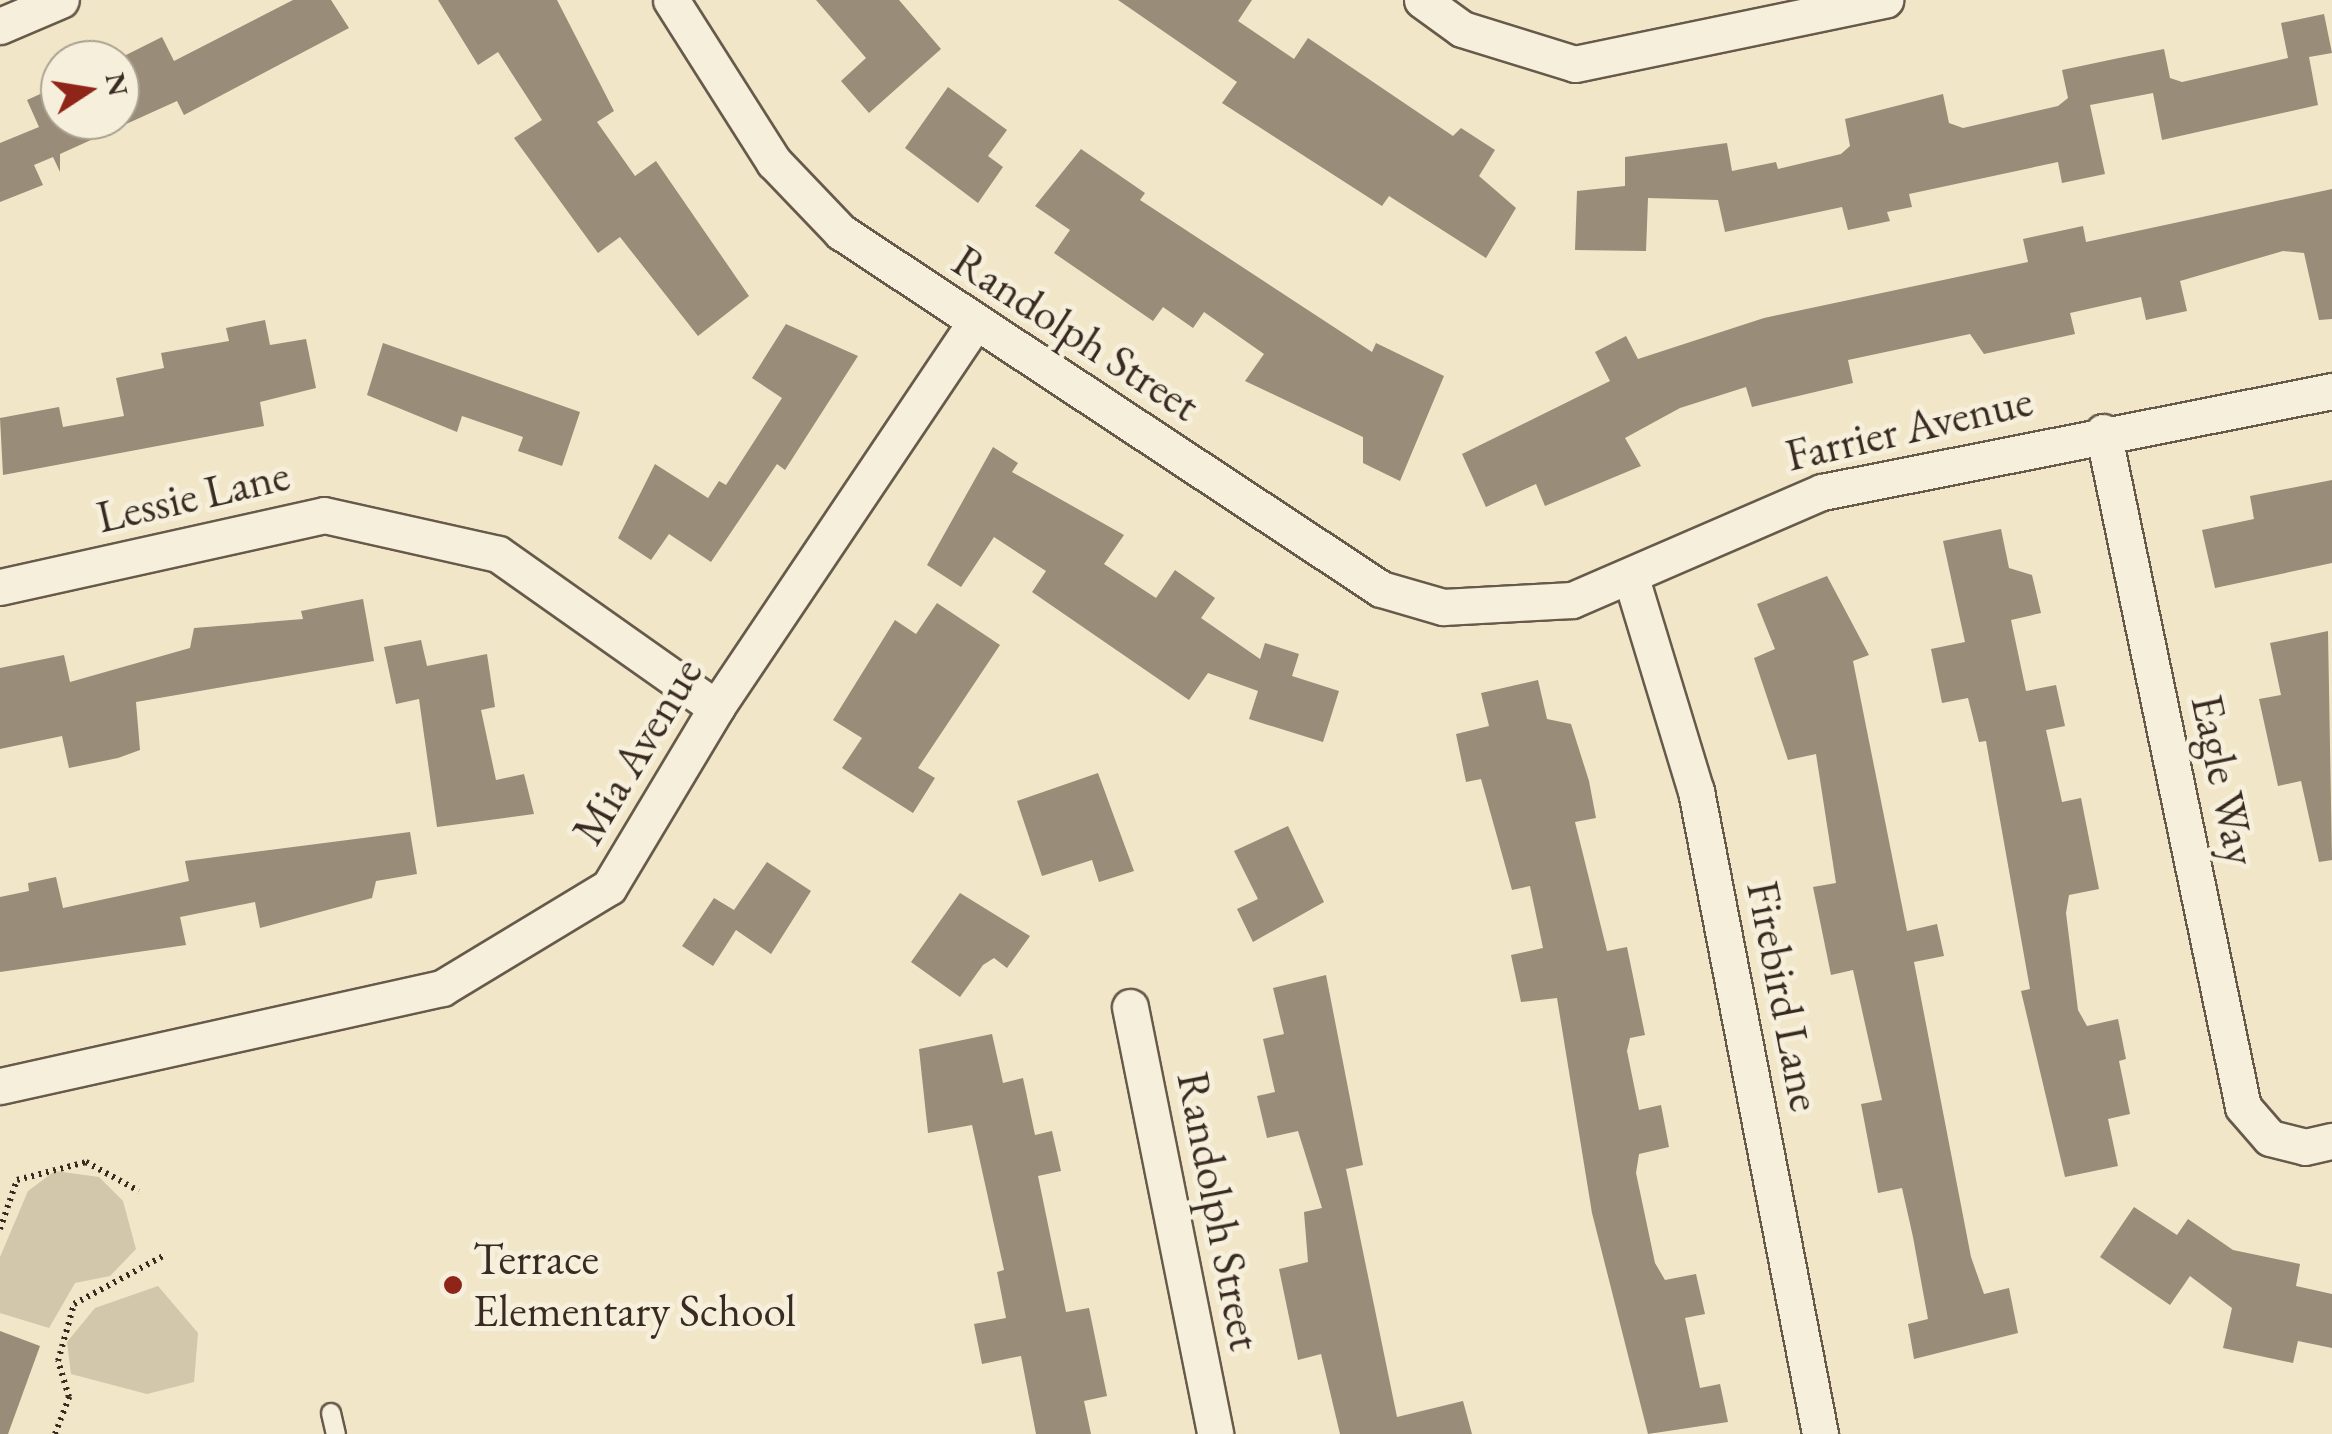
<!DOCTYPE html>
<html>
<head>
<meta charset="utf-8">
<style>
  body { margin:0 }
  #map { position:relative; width:2332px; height:1434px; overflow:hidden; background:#f1e6c7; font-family:"EB Garamond",serif }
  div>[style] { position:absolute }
  .green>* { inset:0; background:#d2c6ab }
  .building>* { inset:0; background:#998c78 }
  .path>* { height:6px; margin-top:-3px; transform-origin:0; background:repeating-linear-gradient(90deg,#392b22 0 2.5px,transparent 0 7.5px) }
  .roads { filter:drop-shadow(2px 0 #675a4b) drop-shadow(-2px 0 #675a4b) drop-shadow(0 2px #675a4b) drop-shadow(0 -2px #675a4b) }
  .lane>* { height:18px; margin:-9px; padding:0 9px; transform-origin:9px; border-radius:9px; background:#f6efdb }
  .street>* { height:35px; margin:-17.5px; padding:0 17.5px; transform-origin:17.5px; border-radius:17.5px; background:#f6efdb }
  .dots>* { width:28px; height:28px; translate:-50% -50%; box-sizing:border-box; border:5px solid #f6efdb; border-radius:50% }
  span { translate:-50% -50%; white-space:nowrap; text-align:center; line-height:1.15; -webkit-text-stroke:10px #f6efdb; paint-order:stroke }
  .street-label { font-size:45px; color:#392b22 }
  .poi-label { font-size:45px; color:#392b22 }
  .left { translate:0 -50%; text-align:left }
  .north { position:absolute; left:40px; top:40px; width:100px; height:100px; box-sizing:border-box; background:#f6efdb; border:2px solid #aaa191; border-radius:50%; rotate:78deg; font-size:28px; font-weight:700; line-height:40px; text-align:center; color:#392b22 }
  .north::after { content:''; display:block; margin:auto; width:35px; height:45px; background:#8f2418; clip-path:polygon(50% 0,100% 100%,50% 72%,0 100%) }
</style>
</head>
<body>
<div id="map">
  <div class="green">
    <div style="clip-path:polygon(55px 1171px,99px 1177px,123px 1201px,136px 1249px,110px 1276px,75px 1283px,49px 1328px,0 1313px,0 1257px,28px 1191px)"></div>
    <div style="clip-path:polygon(158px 1286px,198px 1333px,194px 1382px,147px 1394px,71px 1374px,67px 1342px,95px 1308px)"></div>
  </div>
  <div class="building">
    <div style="clip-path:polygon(293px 0,331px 0,349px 28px,184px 115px,177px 101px,60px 154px,60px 172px,53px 157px,34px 165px,43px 185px,0 202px,0 143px,39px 127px,27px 100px,60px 85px,60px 120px,120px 120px,120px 58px,162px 37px,174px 61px)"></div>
    <div style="clip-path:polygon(438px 0,557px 0,614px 111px,597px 122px,635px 176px,656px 161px,749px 296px,698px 336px,620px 237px,598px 253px,514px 138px,542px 120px,498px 52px,478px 65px)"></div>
    <div style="clip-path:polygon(816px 0,899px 0,941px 49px,869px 113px,841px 81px,866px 58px)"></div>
    <div style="clip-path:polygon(1118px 0,1252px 0,1238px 21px,1294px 59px,1308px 38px,1453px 136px,1461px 128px,1495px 150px,1479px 176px,1516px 208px,1486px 258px,1389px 196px,1382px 206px,1222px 103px,1237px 82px)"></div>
    <div style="clip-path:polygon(2324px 14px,2332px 53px,2309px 57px,2318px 105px,2162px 140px,2153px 93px,2090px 105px,2105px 174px,2062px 183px,2058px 162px,1909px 194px,1912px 207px,1887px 212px,1890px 221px,1848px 230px,1842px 207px,1725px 232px,1718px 200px,1648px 198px,1646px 251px,1575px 250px,1577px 191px,1625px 186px,1625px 157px,1727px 143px,1732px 171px,1776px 162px,1778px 169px,1841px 154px,1850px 146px,1845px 119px,1943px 94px,1949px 123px,1963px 128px,2058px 106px,2068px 98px,2062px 70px,2119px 58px,2164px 49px,2170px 78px,2182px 82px,2288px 58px,2281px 23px)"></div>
    <div style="clip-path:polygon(948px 87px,1007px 130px,988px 156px,1003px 167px,978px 203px,905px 148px)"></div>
    <div style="clip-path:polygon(1081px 149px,1145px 193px,1140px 200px,1372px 352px,1376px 343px,1444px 376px,1400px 481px,1363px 463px,1363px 437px,1245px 381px,1264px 354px,1204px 312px,1193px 328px,1163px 307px,1153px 321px,1054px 253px,1070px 230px,1035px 206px)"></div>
    <div style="clip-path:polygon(2332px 189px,2332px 319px,2319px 320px,2304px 253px,2283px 251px,2180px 281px,2187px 311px,2146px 320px,2141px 297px,2070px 313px,2075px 334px,1984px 354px,1970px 334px,1848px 360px,1853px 383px,1752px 407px,1746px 387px,1680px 408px,1625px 438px,1641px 466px,1545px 506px,1536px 484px,1486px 507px,1462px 454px,1610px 381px,1595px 352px,1626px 336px,1638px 359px,1764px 318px,2028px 262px,2023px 239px,2083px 226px,2086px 242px)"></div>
    <div style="clip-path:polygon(265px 320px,270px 345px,306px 339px,316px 388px,260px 402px,264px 426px,3px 475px,0 418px,59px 407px,63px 427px,124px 416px,116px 378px,164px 368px,161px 353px,229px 341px,226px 328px)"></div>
    <div style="clip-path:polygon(786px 324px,858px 356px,785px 470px,777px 464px,711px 562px,669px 534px,651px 560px,618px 538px,655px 464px,708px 498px,719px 481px,726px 485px,782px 398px,752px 378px)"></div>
    <div style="clip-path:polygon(383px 343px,580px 412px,562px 466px,518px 451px,523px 437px,462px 416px,457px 432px,367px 395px)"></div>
    <div style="clip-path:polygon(993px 447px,1018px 463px,1012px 472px,1124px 535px,1104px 564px,1156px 598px,1175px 570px,1215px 598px,1201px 618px,1260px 659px,1265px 643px,1299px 654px,1292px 676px,1339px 691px,1323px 742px,1249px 719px,1258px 691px,1208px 673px,1189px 700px,1032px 592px,1046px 571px,994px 537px,961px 587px,927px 565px)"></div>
    <div style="clip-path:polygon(2332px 480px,2332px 563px,2215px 588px,2202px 530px,2254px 519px,2250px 496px)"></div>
    <div style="clip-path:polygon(2001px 529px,2009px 568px,2032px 575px,2041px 613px,2011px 620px,2026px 691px,2056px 685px,2065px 726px,2046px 730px,2062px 802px,2081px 798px,2099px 889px,2069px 895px,2066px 913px,2078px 1010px,2087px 1026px,2118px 1019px,2126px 1059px,2119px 1061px,2130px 1114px,2108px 1119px,2118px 1166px,2065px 1177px,2021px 991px,2030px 989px,1986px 741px,1979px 742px,1968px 698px,1942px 703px,1931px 649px,1965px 642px,1943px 541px)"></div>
    <div style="clip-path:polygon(1827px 576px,1869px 655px,1853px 661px,1907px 931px,1937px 924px,1944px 956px,1914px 962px,1971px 1257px,1984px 1294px,2009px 1288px,2018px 1333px,1914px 1359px,1908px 1324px,1928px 1319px,1913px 1237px,1902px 1188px,1878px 1193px,1861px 1104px,1882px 1100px,1853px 970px,1831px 975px,1813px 887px,1836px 883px,1816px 754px,1788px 760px,1754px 658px,1775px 649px,1757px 604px)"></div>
    <div style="clip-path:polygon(363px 599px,374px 661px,136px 702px,140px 750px,118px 758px,69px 768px,62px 736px,0 749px,0 668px,64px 655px,70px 682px,190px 648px,194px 628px,303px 619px,301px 611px)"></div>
    <div style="clip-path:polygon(937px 603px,1000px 645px,918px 768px,935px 778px,913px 813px,842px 768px,862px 738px,833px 720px,895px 620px,916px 634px)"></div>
    <div style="clip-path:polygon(2328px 631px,2332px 860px,2319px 862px,2301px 781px,2278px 786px,2259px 699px,2281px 695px,2270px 643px)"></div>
    <div style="clip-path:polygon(421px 640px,427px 666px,487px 654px,495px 707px,481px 710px,496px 780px,524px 774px,534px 814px,437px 827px,419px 699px,396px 704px,384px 647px)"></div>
    <div style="clip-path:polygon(1538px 680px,1547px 719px,1571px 724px,1589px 781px,1596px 818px,1575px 822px,1607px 951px,1627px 947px,1645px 1035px,1630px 1038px,1627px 1051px,1639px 1110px,1661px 1105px,1669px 1147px,1639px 1154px,1636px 1173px,1655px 1263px,1665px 1280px,1696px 1274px,1705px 1314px,1685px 1318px,1700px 1388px,1720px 1384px,1728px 1422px,1648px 1434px,1592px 1213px,1557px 998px,1521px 1002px,1511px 955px,1543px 948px,1530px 886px,1512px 890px,1481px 779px,1466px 782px,1456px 734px,1489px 726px,1481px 693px)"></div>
    <div style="clip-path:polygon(1098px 773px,1134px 871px,1099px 882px,1092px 860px,1042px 876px,1017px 801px)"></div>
    <div style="clip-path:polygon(1288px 826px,1324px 902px,1253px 942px,1237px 909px,1258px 899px,1234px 851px)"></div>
    <div style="clip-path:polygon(410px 832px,417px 874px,376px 881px,372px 898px,260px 928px,255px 902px,180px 917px,186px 945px,0 972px,0 897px,29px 891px,28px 883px,56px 877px,63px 908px,189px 881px,185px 861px)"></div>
    <div style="clip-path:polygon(767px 862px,811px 891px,771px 954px,736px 930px,713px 966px,682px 946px,714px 898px,734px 910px)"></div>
    <div style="clip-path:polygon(960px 893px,1030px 936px,1007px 968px,994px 958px,983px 965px,960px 997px,911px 962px)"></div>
    <div style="clip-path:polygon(1326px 975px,1363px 1165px,1346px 1169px,1397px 1417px,1463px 1401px,1472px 1434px,1340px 1434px,1321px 1354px,1298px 1360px,1279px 1269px,1308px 1262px,1304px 1212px,1322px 1208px,1298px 1131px,1267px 1138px,1257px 1096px,1275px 1092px,1263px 1039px,1284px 1034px,1273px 988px)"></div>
    <div style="clip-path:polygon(992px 1034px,1003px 1083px,1023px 1078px,1035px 1135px,1052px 1131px,1061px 1171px,1038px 1176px,1066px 1312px,1089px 1308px,1107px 1396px,1084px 1401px,1091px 1434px,1036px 1434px,1021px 1356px,982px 1364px,974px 1324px,1006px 1318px,997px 1272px,1004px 1270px,972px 1125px,928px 1133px,919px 1049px)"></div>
    <div style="clip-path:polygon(2134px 1207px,2177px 1235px,2188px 1219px,2233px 1250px,2300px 1264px,2296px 1286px,2332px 1294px,2332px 1348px,2298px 1341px,2293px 1363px,2223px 1348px,2232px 1308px,2190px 1276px,2170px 1305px,2100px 1257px)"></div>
    <div style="clip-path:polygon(0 1331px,40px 1346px,8px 1434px,0 1434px)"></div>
  </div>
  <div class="path">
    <div style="left:0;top:1229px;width:52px;rotate:-70.9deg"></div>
    <div style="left:17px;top:1180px;width:71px;rotate:-14.6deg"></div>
    <div style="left:86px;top:1162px;width:60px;rotate:28.7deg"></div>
    <div style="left:55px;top:1434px;width:40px;rotate:-69deg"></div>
    <div style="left:69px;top:1397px;width:38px;rotate:-107deg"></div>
    <div style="left:58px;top:1361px;width:59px;rotate:-74.3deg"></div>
    <div style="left:74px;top:1304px;width:101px;rotate:-28.3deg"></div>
  </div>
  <div class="roads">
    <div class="lane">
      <div style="left:331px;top:1413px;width:22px;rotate:77deg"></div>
    </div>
    <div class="street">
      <div style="left:671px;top:0;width:192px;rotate:57.6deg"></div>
      <div style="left:774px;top:162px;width:97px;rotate:46.3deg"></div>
      <div style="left:841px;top:232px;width:647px;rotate:33.47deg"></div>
      <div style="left:1381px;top:589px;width:65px;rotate:16.2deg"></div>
      <div style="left:1443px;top:607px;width:129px;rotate:-3.1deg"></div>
      <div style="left:1572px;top:600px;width:272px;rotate:-23.4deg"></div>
      <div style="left:1822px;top:492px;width:520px;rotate:-11.2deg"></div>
      <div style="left:1422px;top:0;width:49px;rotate:35.9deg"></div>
      <div style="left:1462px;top:29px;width:118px;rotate:17.2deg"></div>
      <div style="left:1575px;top:64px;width:317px;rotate:-11.7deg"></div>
      <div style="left:0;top:26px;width:66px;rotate:-23.1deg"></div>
      <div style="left:2103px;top:432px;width:689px;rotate:78.28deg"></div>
      <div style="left:2243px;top:1107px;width:41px;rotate:48.9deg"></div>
      <div style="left:2270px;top:1138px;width:36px;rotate:14deg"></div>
      <div style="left:2305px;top:1147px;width:28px;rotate:-13deg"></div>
      <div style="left:1632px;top:581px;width:220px;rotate:73.1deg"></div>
      <div style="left:1696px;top:791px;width:655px;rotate:79.08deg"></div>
      <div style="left:0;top:587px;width:332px;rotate:-12.5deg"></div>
      <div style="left:324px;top:515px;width:178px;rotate:12.6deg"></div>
      <div style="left:498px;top:554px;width:267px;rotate:35.2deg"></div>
      <div style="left:1130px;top:1007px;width:435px;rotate:78.7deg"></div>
      <div style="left:0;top:1086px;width:453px;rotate:-12.5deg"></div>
      <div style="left:442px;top:988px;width:195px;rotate:-31.2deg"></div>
      <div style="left:609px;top:887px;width:209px;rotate:-59.1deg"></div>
      <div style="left:716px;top:708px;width:461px;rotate:-56.1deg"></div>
    </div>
  </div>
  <div class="dots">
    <div style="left:453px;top:1285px;background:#8f2418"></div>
  </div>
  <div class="street-label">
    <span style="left:1076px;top:333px;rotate:33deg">Randolph Street</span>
    <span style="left:1909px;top:428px;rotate:-13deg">Farrier Avenue</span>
    <span style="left:193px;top:496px;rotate:-13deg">Lessie Lane</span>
    <span style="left:637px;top:751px;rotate:-59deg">Mia Avenue</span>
    <span style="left:2224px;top:780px;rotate:78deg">Eagle Way</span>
    <span style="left:1784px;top:996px;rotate:79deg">Firebird Lane</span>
    <span style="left:1219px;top:1211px;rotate:79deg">Randolph Street</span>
  </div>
  <div class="poi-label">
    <span class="left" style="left:473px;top:1285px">Terrace<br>Elementary School</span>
  </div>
  <div class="north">N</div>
</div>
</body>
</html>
